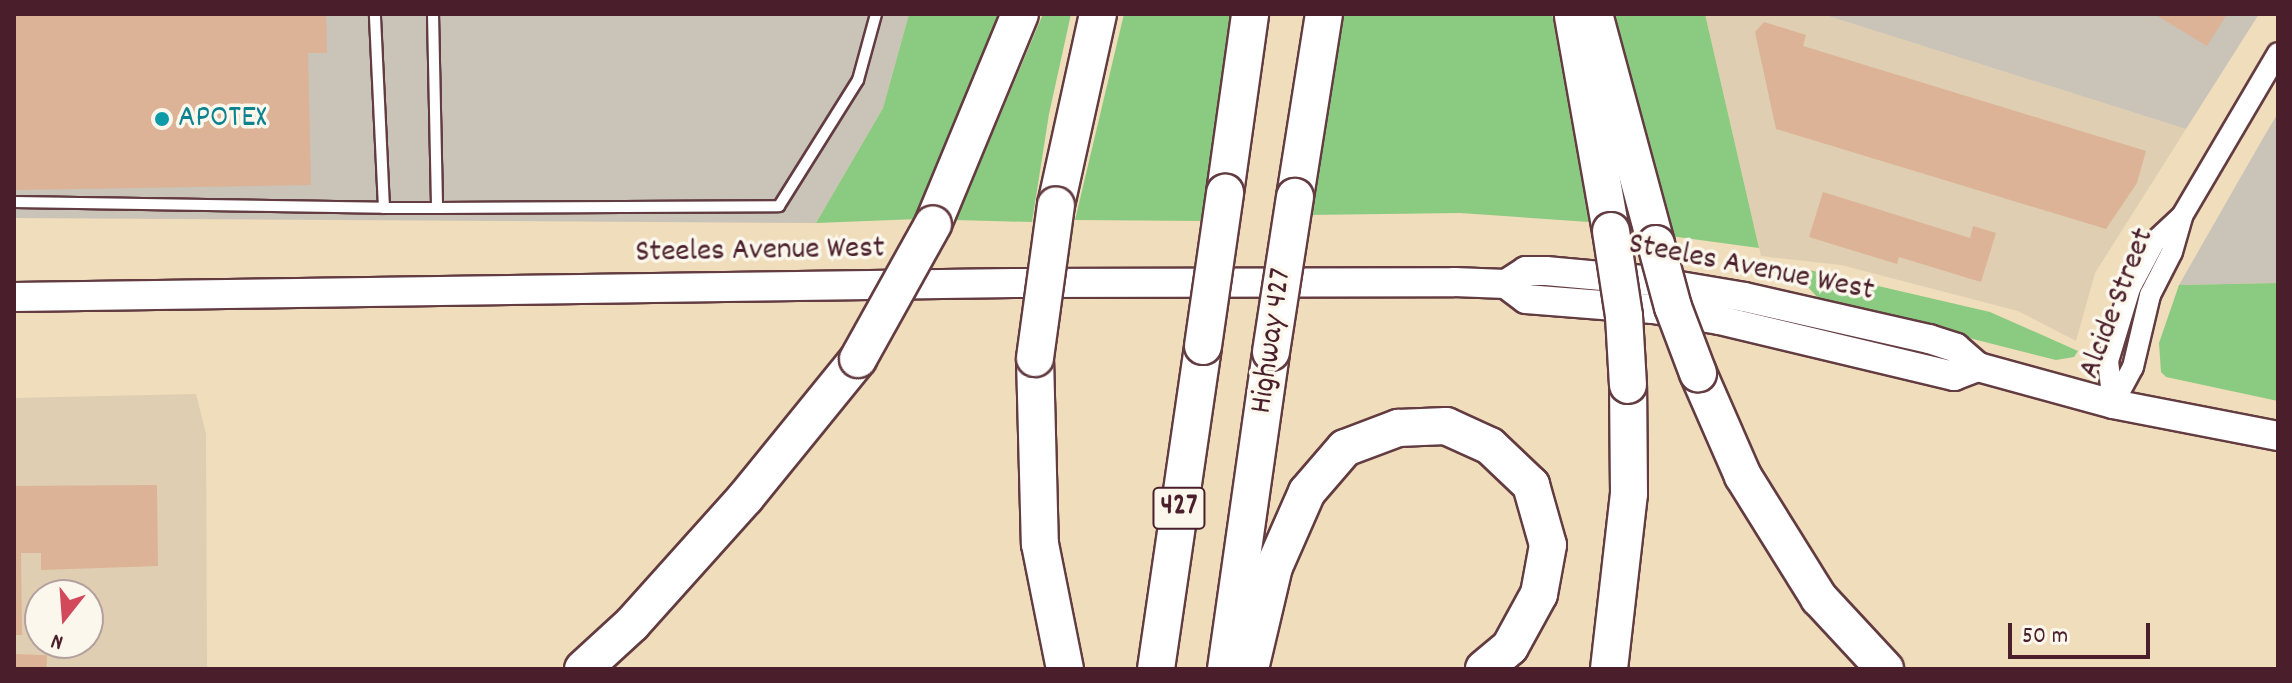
<!DOCTYPE html>
<html>
<head>
<meta charset="utf-8">
<style>
  body { margin:0 }
  #map { position:relative; width:2292px; height:683px; overflow:hidden; background:#f0ddbc; font-family:Dekko,sans-serif }
  div>[style] { position:absolute }
  .built>* { inset:0; background:#dfceb1 }
  .industrial>* { inset:0; background:#c9c3b8 }
  .green>* { inset:0; background:#8bca81 }
  .building>* { inset:0; background:#dcb396; transform-origin:0 0 }
  .roads { filter:drop-shadow(2px 0 #633c41) drop-shadow(-2px 0 #633c41) drop-shadow(0 2px #633c41) drop-shadow(0 -2px #633c41) }
  .service>* { height:10px; margin:-5px; padding:0 5px; transform-origin:5px; border-radius:5px; background:#fff }
  .minor>* { height:20px; margin:-10px; padding:0 10px; transform-origin:10px; border-radius:10px; background:#fff }
  .secondary>* { height:28px; margin:-14px; padding:0 14px; transform-origin:14px; border-radius:14px; background:#fff }
  .motorway>* { height:36px; margin:-18px; padding:0 18px; transform-origin:18px; border-radius:18px; background:#fff }
  .bridges { filter:drop-shadow(2px 0 #633c41) drop-shadow(-2px 0 #633c41) drop-shadow(0 2px #633c41) drop-shadow(0 -2px #633c41) }
  .motorway-bridge>* { height:36px; margin:-18px; padding:0 18px; transform-origin:18px; border-radius:18px; background:#fff }
  .dots>* { width:22px; height:22px; translate:-50% -50%; box-sizing:border-box; border:4px solid #fbf7ec; border-radius:50% }
  span { translate:-50% -50%; white-space:nowrap; text-align:center; line-height:1.15; -webkit-text-stroke:7px #fbf7ec; paint-order:stroke }
  .shield-label span { padding:2px 6px; background:#fbf7ec; border:2px solid; border-radius:6px; -webkit-text-stroke-width:0 }
  .shield-label { font-size:30px; color:#4a1f2b; font-weight:700 }
  .culture-label { font-size:32px; color:#0d838f }
  .left { translate:0 -50%; text-align:left }
  .street-label { font-size:32px; color:#4a1f2b }
  .frame { position:absolute; inset:0; border:16px solid #4a1f2b; pointer-events:none }
  .north { position:absolute; left:24px; top:579px; width:80px; height:80px; box-sizing:border-box; background:#fbf7ec; border:2px solid #b4a19f; border-radius:50%; rotate:197deg; font-size:22px; font-weight:700; line-height:32px; text-align:center; color:#4a1f2b }
  .north::after { content:''; display:block; margin:auto; width:28px; height:36px; background:#d1495b; clip-path:polygon(50% 0,100% 100%,50% 72%,0 100%) }
  .scale { position:absolute; left:2008px; top:623px; width:142px; height:36px; box-sizing:border-box; border:4px solid #4a1f2b; border-top:0; padding-left:10px; font-size:24px; line-height:28px; white-space:nowrap; color:#4a1f2b; -webkit-text-stroke:6px #fbf7ec; paint-order:stroke }
</style>
</head>
<body>
<div id="map">
  <div class="built">
    <div style="clip-path:polygon(1705px 14px,1822px 14px,2186px 129px,2095px 273px,2076px 341px,2018px 311px,1841px 265px,1761px 256px)"></div>
    <div style="clip-path:polygon(evenodd,196px 394px,206px 434px,207px 669px,14px 669px,14px 398px,196px 394px,40px 595px,88px 595px,88px 643px,40px 643px,40px 595px)"></div>
  </div>
  <div class="industrial">
    <div style="clip-path:polygon(14px 14px,909px 14px,883px 108px,816px 223px,14px 218px)"></div>
    <div style="clip-path:polygon(1822px 14px,2259px 14px,2186px 129px)"></div>
    <div style="clip-path:polygon(2278px 113px,2278px 283px,2179px 285px,2262px 140px)"></div>
  </div>
  <div class="green">
    <div style="clip-path:polygon(909px 14px,1005px 14px,918px 219px,816px 223px,883px 108px)"></div>
    <div style="clip-path:polygon(1043px 14px,1071px 14px,1049px 114px,1032px 222px,956px 220px)"></div>
    <div style="clip-path:polygon(1124px 14px,1237px 14px,1206px 221px,1075px 220px)"></div>
    <div style="clip-path:polygon(1337px 14px,1552px 14px,1589px 222px,1460px 213px,1307px 215px)"></div>
    <div style="clip-path:polygon(1610px 14px,1705px 14px,1759px 248px,1670px 236px)"></div>
    <div style="clip-path:polygon(1805px 269px,1990px 312px,2078px 351px,2074px 357px,2056px 360px,1820px 300px,1806px 285px)"></div>
    <div style="clip-path:polygon(2278px 283px,2278px 401px,2166px 377px,2161px 372px,2159px 343px,2179px 285px)"></div>
  </div>
  <div class="building">
    <div style="clip-path:polygon(14px 14px,326px 14px,327px 53px,308px 53px,311px 185px,14px 190px)"></div>
    <div style="clip-path:polygon(2154px 14px,2227px 14px,2207px 46px)"></div>
    <div style="clip-path:polygon(1764px 22px,1806px 35px,1803px 46px,2146px 151px,2137px 183px,2106px 229px,1776px 129px,1755px 32px)"></div>
    <div style="clip-path:polygon(1823px 192px,1970px 238px,1973px 226px,1996px 233px,1981px 282px,1899px 257px,1897px 264px,1809px 237px)"></div>
    <div style="clip-path:polygon(157px 485px,158px 566px,41px 570px,41px 553px,21px 553px,22px 635px,14px 635px,14px 486px)"></div>
    <div style="left:14px;top:654px;width:33px;height:15px;rotate:2deg"></div>
  </div>
  <div class="roads">
    <div class="service">
      <div style="left:433px;top:14px;width:194px;rotate:88.8deg"></div>
      <div style="left:437px;top:208px;width:342px;rotate:-0.3deg"></div>
      <div style="left:779px;top:206px;width:149px;rotate:-57.9deg"></div>
      <div style="left:858px;top:80px;width:68px;rotate:-74.7deg"></div>
      <div style="left:14px;top:202px;width:370px;rotate:0.9deg"></div>
      <div style="left:384px;top:208px;width:194px;rotate:-92.7deg"></div>
      <div style="left:384px;top:208px;width:53px"></div>
    </div>
    <div class="minor">
      <div style="left:2113px;top:404px;width:42px;rotate:-61.6deg"></div>
      <div style="left:2133px;top:367px;width:74px;rotate:-76.7deg"></div>
      <div style="left:2150px;top:295px;width:48px;rotate:-62.9deg"></div>
      <div style="left:2172px;top:252px;width:37px;rotate:-74deg"></div>
      <div style="left:2182px;top:216px;width:189px;rotate:-59.5deg"></div>
      <div style="left:2113px;top:404px;width:43px;rotate:-96.6deg"></div>
      <div style="left:2108px;top:361px;width:76px;rotate:-73.2deg"></div>
      <div style="left:2130px;top:288px;width:53px;rotate:-62deg"></div>
      <div style="left:2155px;top:241px;width:37px;rotate:-43deg"></div>
    </div>
    <div class="secondary">
      <div style="left:1506px;top:284px;width:24px;rotate:-33deg"></div>
      <div style="left:1526px;top:271px;width:20px"></div>
      <div style="left:1546px;top:271px;width:98px;rotate:5.2deg"></div>
      <div style="left:1644px;top:280px;width:101px;rotate:9.6deg"></div>
      <div style="left:1744px;top:297px;width:190px;rotate:12.8deg"></div>
      <div style="left:1929px;top:339px;width:28px;rotate:18deg"></div>
      <div style="left:1956px;top:348px;width:29px;rotate:41deg"></div>
      <div style="left:1978px;top:367px;width:140px;rotate:15.3deg"></div>
      <div style="left:2113px;top:404px;width:168px;rotate:11deg"></div>
      <div style="left:14px;top:297px;width:1000px;rotate:-0.8deg"></div>
      <div style="left:1014px;top:283px;width:440px;rotate:-0.1deg"></div>
      <div style="left:1454px;top:282px;width:52px;rotate:2.2deg"></div>
      <div style="left:1506px;top:284px;width:25px;rotate:37deg"></div>
      <div style="left:1526px;top:299px;width:127px;rotate:4.5deg"></div>
      <div style="left:1653px;top:309px;width:67px;rotate:9.5deg"></div>
      <div style="left:1719px;top:320px;width:242px;rotate:13.4deg"></div>
      <div style="left:1954px;top:376px;width:26px;rotate:-21deg"></div>
    </div>
    <div class="motorway">
      <div style="left:1594px;top:14px;width:238px;rotate:74.9deg"></div>
      <div style="left:1573px;top:16px;width:218px;rotate:80deg"></div>
      <div style="left:1225px;top:193px;width:181px;rotate:-82deg"></div>
      <div style="left:1295px;top:197px;width:185px;rotate:-81deg"></div>
      <div style="left:1056px;top:205px;width:196px;rotate:-77.6deg"></div>
      <div style="left:933px;top:224px;width:227px;rotate:-67.5deg"></div>
      <div style="left:1035px;top:358px;width:186px;rotate:88.5deg"></div>
      <div style="left:1040px;top:544px;width:127px;rotate:78.7deg"></div>
      <div style="left:1698px;top:373px;width:112px;rotate:66.4deg"></div>
      <div style="left:1743px;top:476px;width:144px;rotate:58.1deg"></div>
      <div style="left:1819px;top:598px;width:97px;rotate:47.1deg"></div>
      <div style="left:583px;top:669px;width:67px;rotate:-42.6deg"></div>
      <div style="left:632px;top:624px;width:171px;rotate:-48.1deg"></div>
      <div style="left:746px;top:497px;width:178px;rotate:-50.9deg"></div>
      <div style="left:1156px;top:669px;width:326px;rotate:-81.7deg"></div>
      <div style="left:1226px;top:669px;width:320px;rotate:-81.9deg"></div>
      <div style="left:1250px;top:669px;width:105px;rotate:-76.8deg"></div>
      <div style="left:1274px;top:567px;width:82px;rotate:-66.3deg"></div>
      <div style="left:1307px;top:492px;width:58px;rotate:-49.2deg"></div>
      <div style="left:1345px;top:448px;width:57px;rotate:-20.7deg"></div>
      <div style="left:1398px;top:428px;width:48px;rotate:-2.4deg"></div>
      <div style="left:1446px;top:426px;width:48px;rotate:24.4deg"></div>
      <div style="left:1490px;top:446px;width:57px;rotate:43.6deg"></div>
      <div style="left:1531px;top:485px;width:62px;rotate:74.2deg"></div>
      <div style="left:1548px;top:545px;width:50px;rotate:100.4deg"></div>
      <div style="left:1539px;top:594px;width:60px;rotate:118.7deg"></div>
      <div style="left:1510px;top:647px;width:34px;rotate:140deg"></div>
      <div style="left:1609px;top:669px;width:176px;rotate:-83.5deg"></div>
      <div style="left:1629px;top:494px;width:109px;rotate:-90.5deg"></div>
    </div>
  </div>
  <div class="bridges">
    <div class="motorway-bridge">
      <div style="left:1611px;top:231px;width:86px;rotate:81.3deg"></div>
      <div style="left:1624px;top:316px;width:69px;rotate:86.7deg"></div>
      <div style="left:1656px;top:244px;width:65px;rotate:74.9deg"></div>
      <div style="left:1673px;top:307px;width:71px;rotate:69.3deg"></div>
      <div style="left:1203px;top:346px;width:155px;rotate:-81.8deg"></div>
      <div style="left:1271px;top:352px;width:157px;rotate:-81.2deg"></div>
      <div style="left:1035px;top:358px;width:154px;rotate:-82.2deg"></div>
      <div style="left:858px;top:359px;width:154px;rotate:-60.9deg"></div>
    </div>
  </div>
  <div class="dots">
    <div style="left:162px;top:119px;background:#0f9aa8"></div>
  </div>
  <div class="shield-label">
    <span style="left:1179px;top:508px">427</span>
  </div>
  <div class="culture-label">
    <span class="left" style="left:178px;top:119px">APOTEX</span>
  </div>
  <div class="street-label">
    <span style="left:760px;top:252px;rotate:-1deg">Steeles Avenue West</span>
    <span style="left:1751px;top:269px;rotate:11deg">Steeles Avenue West</span>
    <span style="left:2118px;top:304px;rotate:-69deg">Alcide Street</span>
    <span style="left:1273px;top:341px;rotate:-82deg">Highway 427</span>
  </div>
  <div class="frame"></div>
  <div class="north">N</div>
  <div class="scale">50 m</div>
</div>
</body>
</html>
